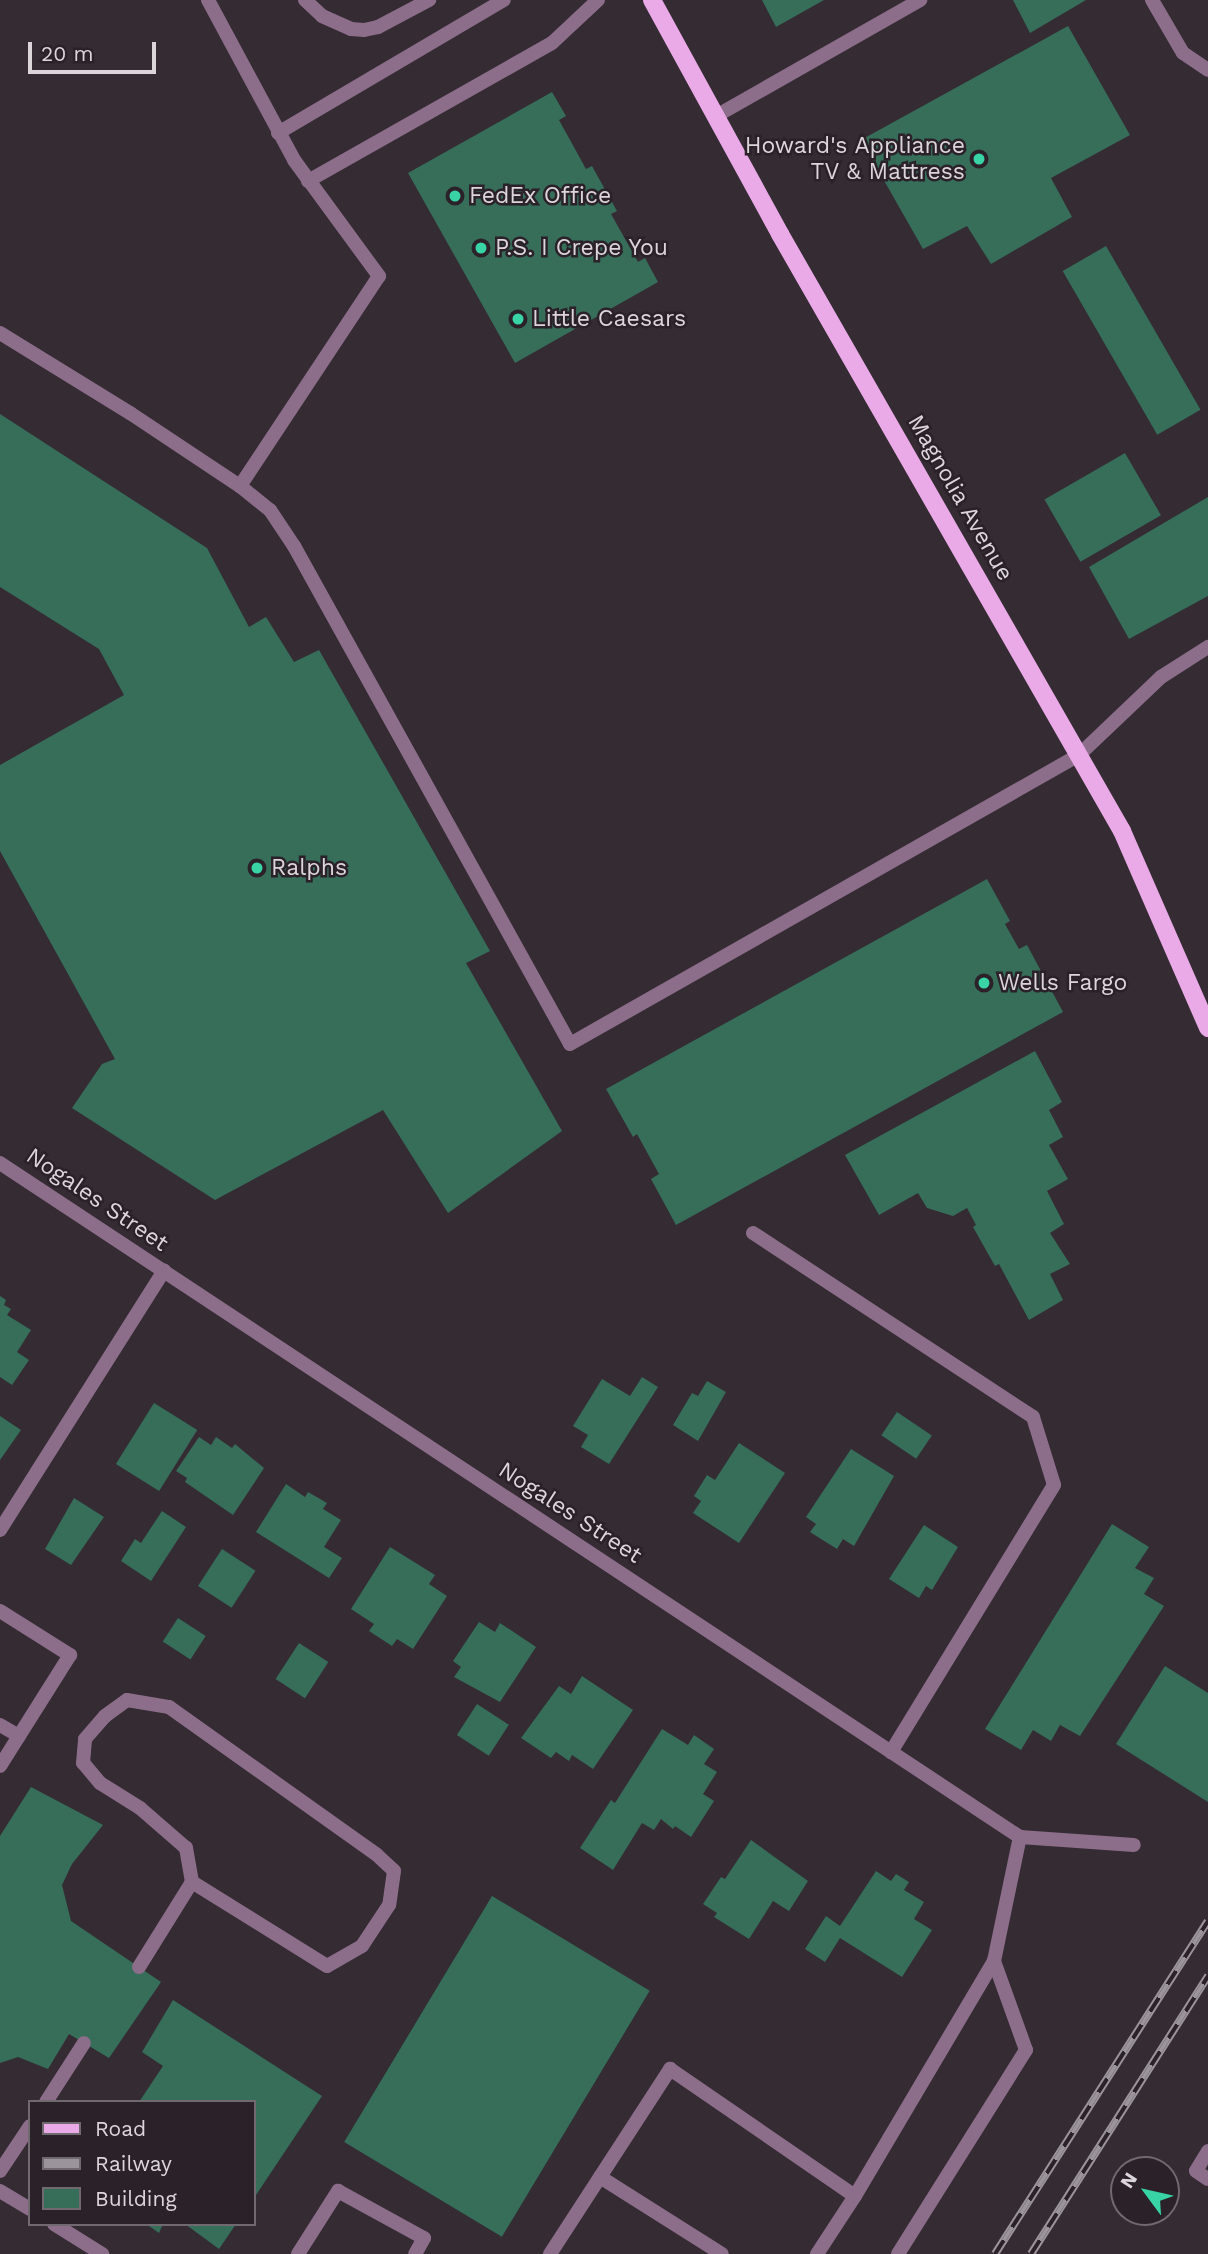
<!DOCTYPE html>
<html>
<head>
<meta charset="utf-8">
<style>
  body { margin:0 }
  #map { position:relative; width:1208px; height:2254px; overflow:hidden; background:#342b33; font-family:"Work Sans",sans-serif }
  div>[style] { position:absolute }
  .building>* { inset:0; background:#366e5a; transform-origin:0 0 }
  .service>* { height:14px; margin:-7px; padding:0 7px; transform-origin:7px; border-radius:7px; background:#8c6d8a }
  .minor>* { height:14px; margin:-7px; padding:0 7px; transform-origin:7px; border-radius:7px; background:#8c6d8a }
  .primary>* { height:18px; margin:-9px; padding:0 9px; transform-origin:9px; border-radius:9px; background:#eaaae7 }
  .rail>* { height:8px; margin-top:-4px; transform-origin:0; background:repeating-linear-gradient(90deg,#2a2129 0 16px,#9b949a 0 32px); box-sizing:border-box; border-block:2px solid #9b949a }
  .dots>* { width:19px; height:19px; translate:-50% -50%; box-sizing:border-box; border:4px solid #2a2129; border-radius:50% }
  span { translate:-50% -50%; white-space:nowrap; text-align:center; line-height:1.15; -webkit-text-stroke:5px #2a2129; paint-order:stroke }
  .poi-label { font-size:23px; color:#dcd6db }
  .right { translate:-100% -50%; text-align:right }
  .left { translate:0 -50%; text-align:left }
  .street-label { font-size:23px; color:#dcd6db }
  .legend { position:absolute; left:28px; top:2100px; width:228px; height:126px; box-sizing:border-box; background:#2a2129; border:2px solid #716970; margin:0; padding:9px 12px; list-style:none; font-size:21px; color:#dcd6db }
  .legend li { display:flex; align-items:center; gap:14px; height:35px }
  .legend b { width:35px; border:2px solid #716970 }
  .north { position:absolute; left:1110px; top:2156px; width:70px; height:70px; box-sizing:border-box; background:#2a2129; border:2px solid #716970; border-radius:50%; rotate:303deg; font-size:19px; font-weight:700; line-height:28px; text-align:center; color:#dcd6db }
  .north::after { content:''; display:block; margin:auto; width:24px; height:32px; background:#38d4a6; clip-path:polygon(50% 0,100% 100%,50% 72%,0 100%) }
  .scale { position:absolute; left:28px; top:42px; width:128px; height:32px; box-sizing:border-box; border:4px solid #dcd6db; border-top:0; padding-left:9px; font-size:21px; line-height:24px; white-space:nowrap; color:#dcd6db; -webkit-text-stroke:5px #2a2129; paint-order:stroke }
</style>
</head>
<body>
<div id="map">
  <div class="building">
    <div style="clip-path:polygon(762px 0,824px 0,776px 27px)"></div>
    <div style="clip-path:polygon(1013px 0,1086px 0,1030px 33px)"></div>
    <div style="clip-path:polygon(1068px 26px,1130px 135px,1051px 178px,1072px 217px,991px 264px,967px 226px,923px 249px,861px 140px)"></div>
    <div style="clip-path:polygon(552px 92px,566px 116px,559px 120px,586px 169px,592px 166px,617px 211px,611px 214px,638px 262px,645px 258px,658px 282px,515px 363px,408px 173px)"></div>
    <div style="left:1106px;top:246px;width:189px;height:50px;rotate:60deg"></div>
    <div style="clip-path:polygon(0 414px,207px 548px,249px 627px,266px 617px,294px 662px,319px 650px,490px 951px,466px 963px,562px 1131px,448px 1213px,383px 1110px,215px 1200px,72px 1108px,102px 1064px,115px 1059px,0 851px,0 765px,124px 695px,99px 649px,0 587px)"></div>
    <div style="left:1125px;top:453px;width:72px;height:93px;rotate:60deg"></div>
    <div style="clip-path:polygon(1208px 497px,1208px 596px,1129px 639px,1089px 567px)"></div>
    <div style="clip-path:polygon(987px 879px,1010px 921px,1005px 924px,1019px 949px,1027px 945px,1063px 1012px,676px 1225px,651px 1179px,659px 1174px,637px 1134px,633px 1137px,606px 1089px)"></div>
    <div style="clip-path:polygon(1035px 1051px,1062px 1102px,1049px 1110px,1063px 1137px,1049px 1145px,1068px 1179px,1047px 1191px,1064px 1224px,1050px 1233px,1070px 1264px,1050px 1274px,1063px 1300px,1029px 1320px,999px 1264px,995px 1266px,973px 1227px,976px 1225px,967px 1208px,953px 1216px,927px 1208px,918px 1193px,879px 1215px,845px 1155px)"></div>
    <div style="clip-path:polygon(0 1296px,6px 1300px,4px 1305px,11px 1309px,7px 1315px,31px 1330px,17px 1352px,29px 1360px,12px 1385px,0 1377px)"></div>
    <div style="clip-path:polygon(642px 1377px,658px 1387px,609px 1464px,581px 1447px,588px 1435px,573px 1426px,602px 1379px,630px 1396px)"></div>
    <div style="clip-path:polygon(707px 1381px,726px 1392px,698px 1441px,673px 1425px,692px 1393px,698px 1396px)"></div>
    <div style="left:154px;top:1403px;width:51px;height:72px;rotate:32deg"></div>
    <div style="left:897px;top:1412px;width:42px;height:28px;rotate:34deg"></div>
    <div style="clip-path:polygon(0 1416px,21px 1430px,0 1460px)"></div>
    <div style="clip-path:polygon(199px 1437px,211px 1445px,216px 1437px,232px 1448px,235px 1444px,264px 1468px,233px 1515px,185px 1482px,187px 1478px,176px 1471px)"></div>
    <div style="clip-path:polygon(739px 1443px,785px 1473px,739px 1543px,693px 1513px,701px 1501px,694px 1496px,707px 1475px,715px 1480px)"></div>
    <div style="clip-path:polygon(851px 1449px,894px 1476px,854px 1546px,843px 1539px,837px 1549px,810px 1532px,816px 1524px,806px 1517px)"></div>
    <div style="clip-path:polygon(286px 1484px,305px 1497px,308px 1492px,327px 1503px,323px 1509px,341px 1520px,324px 1547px,342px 1558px,329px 1578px,256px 1532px)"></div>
    <div style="clip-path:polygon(74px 1498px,104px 1517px,71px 1565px,45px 1549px)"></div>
    <div style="clip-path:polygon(162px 1511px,186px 1527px,151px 1581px,121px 1561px,135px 1539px,141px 1543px)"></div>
    <div style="clip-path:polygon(1112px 1524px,1149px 1547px,1135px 1568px,1154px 1578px,1144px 1594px,1164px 1606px,1080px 1736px,1060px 1725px,1051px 1741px,1033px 1730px,1021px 1750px,985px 1729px)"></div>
    <div style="clip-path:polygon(924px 1525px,958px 1547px,932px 1590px,926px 1586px,919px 1598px,889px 1579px)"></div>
    <div style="clip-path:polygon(390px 1547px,435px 1575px,429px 1584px,447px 1596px,413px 1649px,397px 1639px,392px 1646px,369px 1631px,374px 1624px,351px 1609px)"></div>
    <div style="left:222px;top:1549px;width:40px;height:44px;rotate:33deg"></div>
    <div style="left:178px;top:1618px;width:33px;height:28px;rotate:33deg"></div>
    <div style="clip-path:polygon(479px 1622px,495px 1632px,500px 1623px,536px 1647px,500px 1702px,454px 1677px,461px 1667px,453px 1661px)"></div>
    <div style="left:299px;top:1643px;width:35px;height:43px;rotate:33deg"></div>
    <div style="clip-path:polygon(1165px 1666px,1208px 1693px,1208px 1802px,1116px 1744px)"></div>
    <div style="clip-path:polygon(582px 1676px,633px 1710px,593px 1769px,572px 1755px,569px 1761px,556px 1752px,551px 1758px,521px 1738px,559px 1686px,571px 1694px)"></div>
    <div style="left:477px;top:1704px;width:38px;height:37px;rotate:33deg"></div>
    <div style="clip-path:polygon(662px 1729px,688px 1745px,694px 1735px,714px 1749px,704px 1764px,717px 1772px,703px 1794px,714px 1801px,691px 1837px,675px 1826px,673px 1829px,661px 1819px,654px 1830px,642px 1823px,613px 1870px,580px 1848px,611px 1800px,615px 1803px)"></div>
    <div style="clip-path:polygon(31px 1787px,103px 1825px,72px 1864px,62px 1885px,71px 1921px,161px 1982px,109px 2058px,69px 2034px,48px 2069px,18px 2057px,0 2063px,0 1836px)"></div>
    <div style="clip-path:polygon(751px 1840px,808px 1881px,789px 1911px,773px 1901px,749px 1939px,714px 1917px,717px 1913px,703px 1904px,721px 1877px,725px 1879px)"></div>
    <div style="clip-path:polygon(876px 1871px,891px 1881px,896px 1874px,909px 1882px,904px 1890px,924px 1902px,914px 1919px,932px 1930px,902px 1977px,840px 1938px,825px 1962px,805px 1949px,826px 1916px,840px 1926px)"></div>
    <div style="left:492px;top:1896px;width:184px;height:287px;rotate:31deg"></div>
    <div style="clip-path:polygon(173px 2000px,322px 2096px,254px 2198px,254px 2102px,139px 2102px,163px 2066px,142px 2052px)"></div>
    <div style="clip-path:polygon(146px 2224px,163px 2224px,159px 2233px)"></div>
    <div style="clip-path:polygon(185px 2224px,236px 2224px,219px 2249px)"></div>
  </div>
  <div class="service">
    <div style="left:208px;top:0;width:182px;rotate:61.7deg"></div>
    <div style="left:294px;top:160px;width:144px;rotate:53.8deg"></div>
    <div style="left:379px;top:276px;width:252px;rotate:123.5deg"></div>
    <div style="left:305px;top:0;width:23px;rotate:43deg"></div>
    <div style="left:322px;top:16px;width:32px;rotate:24deg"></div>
    <div style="left:351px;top:29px;width:13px;rotate:4deg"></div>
    <div style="left:364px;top:30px;width:14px;rotate:-12deg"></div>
    <div style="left:378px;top:27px;width:58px;rotate:-27.9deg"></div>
    <div style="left:1152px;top:0;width:61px;rotate:59.7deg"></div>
    <div style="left:1183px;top:53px;width:30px;rotate:34deg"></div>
    <div style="left:716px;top:116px;width:235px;rotate:-29.6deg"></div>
    <div style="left:278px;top:133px;width:262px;rotate:-30.5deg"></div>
    <div style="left:308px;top:181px;width:280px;rotate:-29.5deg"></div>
    <div style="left:552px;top:43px;width:63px;rotate:-43.1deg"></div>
    <div style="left:0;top:333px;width:153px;rotate:31.6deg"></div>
    <div style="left:130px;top:413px;width:132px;rotate:33.6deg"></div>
    <div style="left:240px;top:486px;width:38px;rotate:39deg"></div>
    <div style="left:270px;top:510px;width:43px;rotate:56.3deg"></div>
    <div style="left:294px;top:546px;width:569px;rotate:61deg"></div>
    <div style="left:570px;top:1044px;width:585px;rotate:-29.59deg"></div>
    <div style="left:1079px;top:755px;width:113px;rotate:-43.6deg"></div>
    <div style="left:1161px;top:677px;width:56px;rotate:-32.6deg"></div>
    <div style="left:753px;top:1233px;width:335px;rotate:33.3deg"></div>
    <div style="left:1033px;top:1417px;width:71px;rotate:72.8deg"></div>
    <div style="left:1054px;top:1485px;width:313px;rotate:121.4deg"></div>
    <div style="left:0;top:1530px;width:307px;rotate:-57.7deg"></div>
    <div style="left:0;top:1611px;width:83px;rotate:32.2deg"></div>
    <div style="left:70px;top:1655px;width:131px;rotate:122.2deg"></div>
    <div style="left:0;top:1725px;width:22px;rotate:30deg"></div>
    <div style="left:139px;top:1967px;width:100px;rotate:-58.1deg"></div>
    <div style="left:192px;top:1882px;width:35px;rotate:-100deg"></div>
    <div style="left:186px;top:1848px;width:61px;rotate:-139deg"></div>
    <div style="left:140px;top:1808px;width:47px;rotate:-148deg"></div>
    <div style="left:100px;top:1783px;width:26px;rotate:-130deg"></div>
    <div style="left:83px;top:1763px;width:24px;rotate:-85deg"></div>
    <div style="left:85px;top:1739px;width:30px;rotate:-49deg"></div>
    <div style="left:105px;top:1716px;width:27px;rotate:-36deg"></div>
    <div style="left:127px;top:1700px;width:43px;rotate:9.5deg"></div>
    <div style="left:169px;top:1707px;width:255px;rotate:35.4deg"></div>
    <div style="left:377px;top:1855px;width:23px;rotate:43deg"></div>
    <div style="left:394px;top:1871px;width:34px;rotate:98deg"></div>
    <div style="left:389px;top:1905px;width:49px;rotate:123.4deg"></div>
    <div style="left:362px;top:1946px;width:40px;rotate:150.3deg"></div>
    <div style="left:327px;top:1966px;width:159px;rotate:-148.1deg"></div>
    <div style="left:46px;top:2102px;width:70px;rotate:-57.2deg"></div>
    <div style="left:1208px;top:2151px;width:23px;rotate:121deg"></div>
    <div style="left:1196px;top:2171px;width:14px;rotate:34deg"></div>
    <div style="left:0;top:2171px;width:54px;rotate:-56.3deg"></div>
    <div style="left:600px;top:2177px;width:144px;rotate:32.3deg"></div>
    <div style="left:0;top:2191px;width:35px;rotate:31deg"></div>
    <div style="left:54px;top:2224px;width:57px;rotate:32deg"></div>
    <div style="left:298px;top:2254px;width:75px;rotate:-57.6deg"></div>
    <div style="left:338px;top:2191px;width:98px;rotate:28.7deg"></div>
    <div style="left:424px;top:2238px;width:18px;rotate:119deg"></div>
    <div style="left:550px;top:2254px;width:221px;rotate:-57deg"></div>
    <div style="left:670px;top:2069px;width:224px;rotate:34.5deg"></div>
    <div style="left:855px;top:2196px;width:273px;rotate:-59.4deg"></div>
    <div style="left:994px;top:1961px;width:127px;rotate:-78.2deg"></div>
    <div style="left:817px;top:2254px;width:69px;rotate:-56.8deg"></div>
    <div style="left:898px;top:2254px;width:241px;rotate:-57.9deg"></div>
    <div style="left:1026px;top:2050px;width:95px;rotate:-109.8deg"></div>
  </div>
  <div class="minor">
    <div style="left:0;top:1163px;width:1223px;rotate:33.46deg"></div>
    <div style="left:1020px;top:1837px;width:114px;rotate:4deg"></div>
  </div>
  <div class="primary">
    <div style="left:652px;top:0;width:267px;rotate:61.3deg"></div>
    <div style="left:780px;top:234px;width:688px;rotate:60.19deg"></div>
    <div style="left:1122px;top:831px;width:215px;rotate:66.4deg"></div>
  </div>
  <div class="rail">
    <div style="left:995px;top:2254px;width:395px;rotate:-57.4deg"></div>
    <div style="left:1031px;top:2254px;width:330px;rotate:-57.5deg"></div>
  </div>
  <div class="dots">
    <div style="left:979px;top:159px;background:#38d4a6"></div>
    <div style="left:455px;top:196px;background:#38d4a6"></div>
    <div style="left:481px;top:248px;background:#38d4a6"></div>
    <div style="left:518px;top:319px;background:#38d4a6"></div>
    <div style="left:257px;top:868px;background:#38d4a6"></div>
    <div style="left:984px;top:983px;background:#38d4a6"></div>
  </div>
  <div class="poi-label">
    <span class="right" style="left:965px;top:159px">Howard's Appliance<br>TV &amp; Mattress</span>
    <span class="left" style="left:469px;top:196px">FedEx Office</span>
    <span class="left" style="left:495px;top:248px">P.S. I Crepe You</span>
    <span class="left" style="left:532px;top:319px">Little Caesars</span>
    <span class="left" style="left:271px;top:868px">Ralphs</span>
    <span class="left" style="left:998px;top:983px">Wells Fargo</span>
  </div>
  <div class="street-label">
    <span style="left:960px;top:498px;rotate:60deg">Magnolia Avenue</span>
    <span style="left:97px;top:1200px;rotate:34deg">Nogales Street</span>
    <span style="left:570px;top:1513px;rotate:33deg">Nogales Street</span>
  </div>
  <ul class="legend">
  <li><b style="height:9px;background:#eaaae7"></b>Road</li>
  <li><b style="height:9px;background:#9b949a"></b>Railway</li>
  <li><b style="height:19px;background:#366e5a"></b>Building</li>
  </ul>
  <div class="north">N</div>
  <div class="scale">20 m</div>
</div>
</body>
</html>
